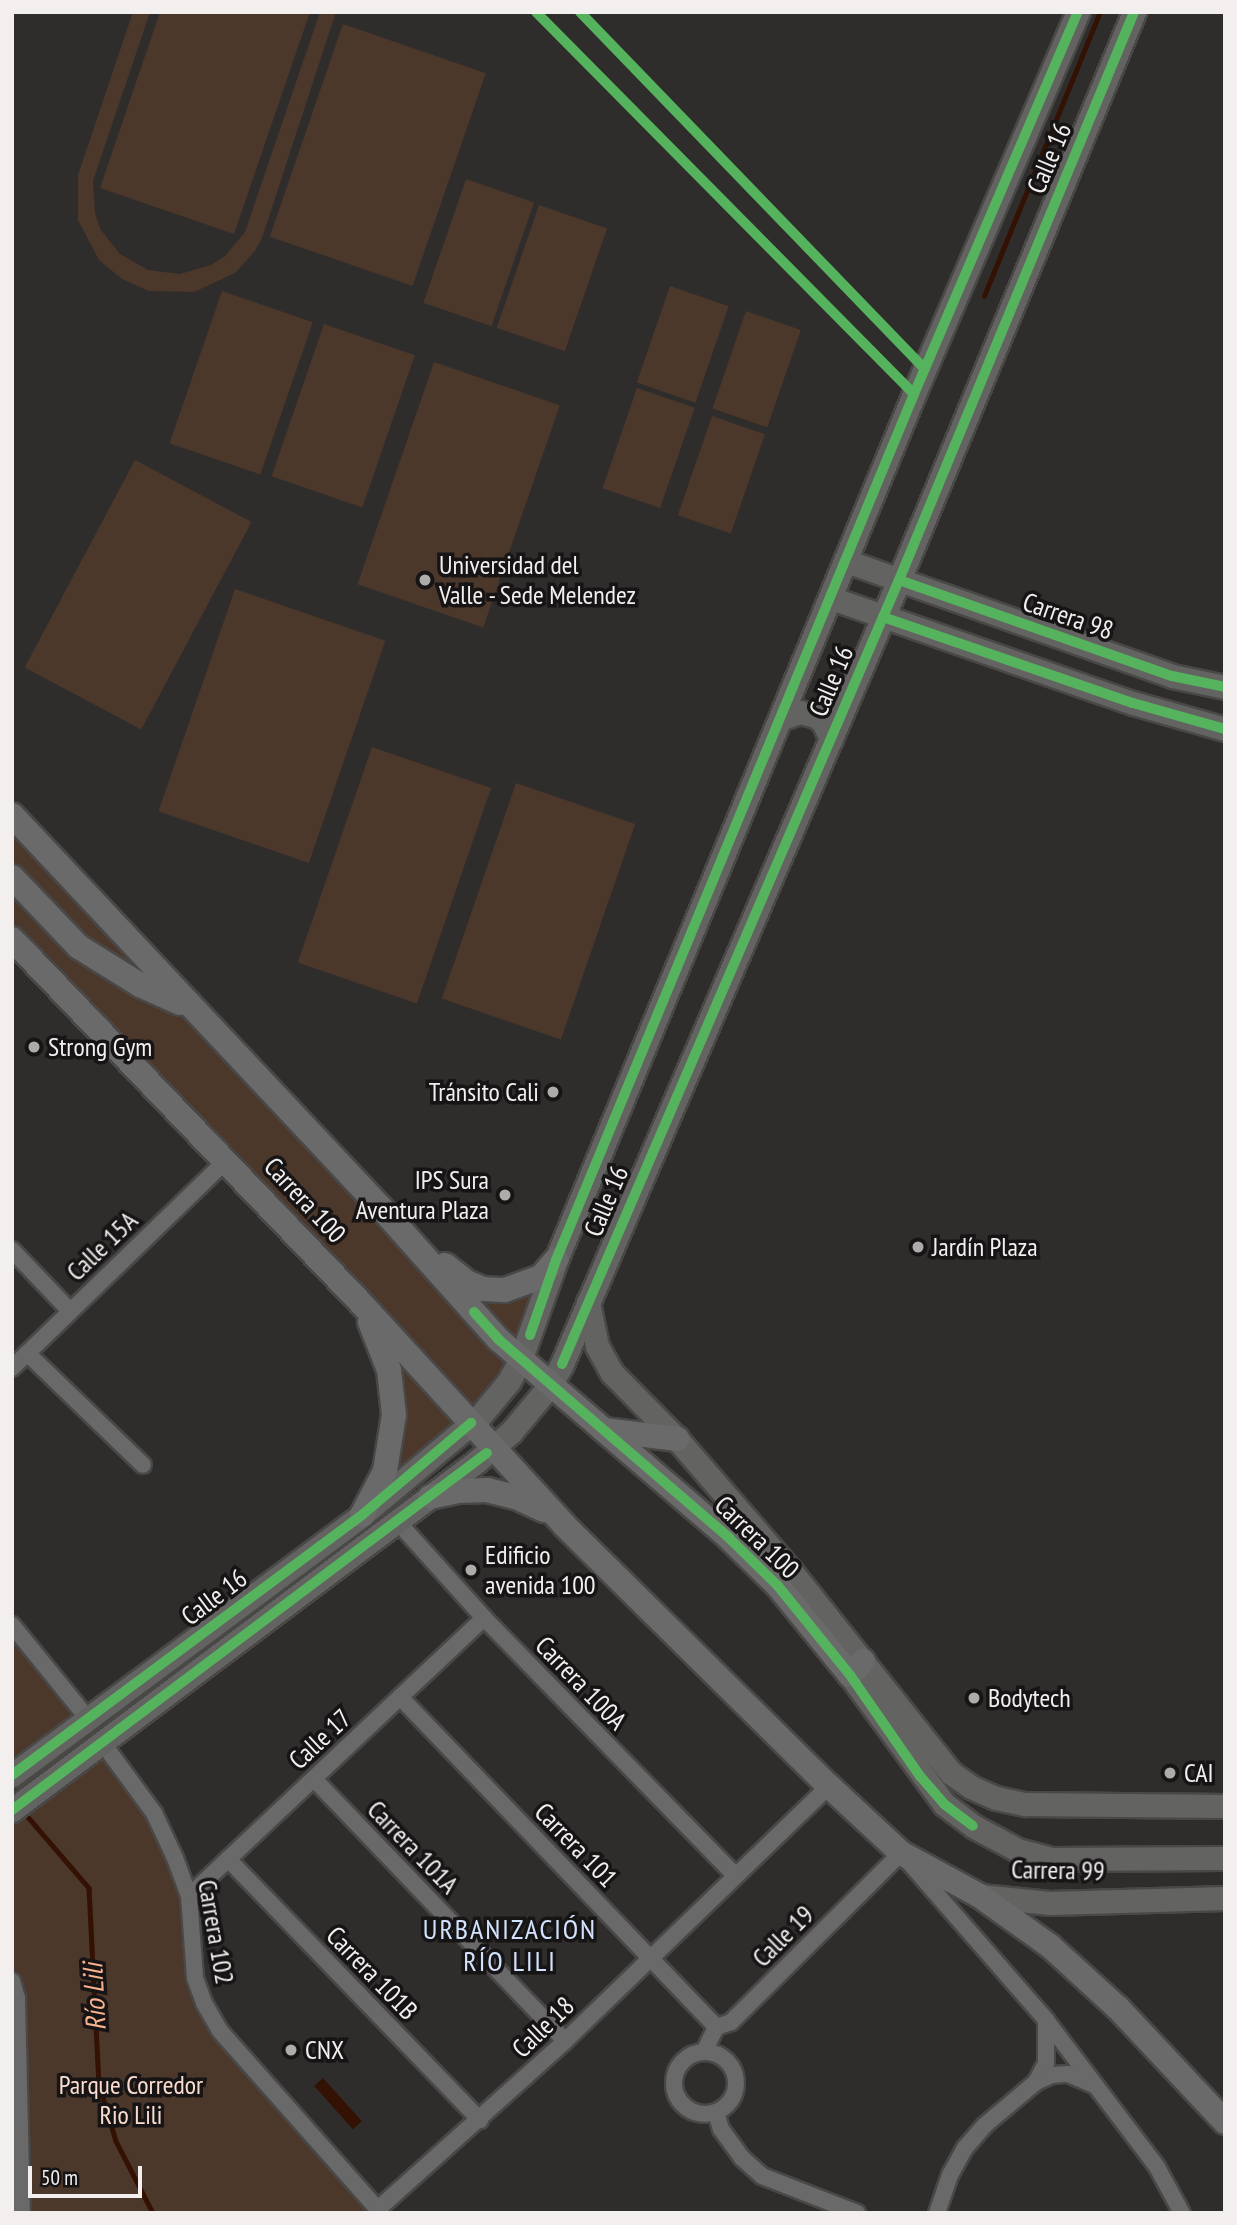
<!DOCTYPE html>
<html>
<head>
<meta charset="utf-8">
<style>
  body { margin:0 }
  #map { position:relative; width:1237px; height:2225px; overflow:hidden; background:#2f2d2b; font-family:"PT Sans Narrow",sans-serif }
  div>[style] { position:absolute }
  .green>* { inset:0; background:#4c372b; transform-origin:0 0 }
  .water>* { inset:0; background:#331204; transform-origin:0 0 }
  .stream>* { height:4.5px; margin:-2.25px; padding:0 2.25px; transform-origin:2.25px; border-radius:2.25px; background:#331204 }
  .roads { filter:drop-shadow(2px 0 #494847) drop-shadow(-2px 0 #494847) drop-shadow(0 2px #494847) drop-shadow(0 -2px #494847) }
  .street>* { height:16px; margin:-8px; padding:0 8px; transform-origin:8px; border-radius:8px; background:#6a696a }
  .street>.ring { margin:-8px; padding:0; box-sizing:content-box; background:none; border:16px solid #6a696a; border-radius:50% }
  .secondary>* { height:23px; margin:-11.5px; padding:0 11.5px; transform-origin:11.5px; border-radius:11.5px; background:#636362 }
  .primary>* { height:24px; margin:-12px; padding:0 12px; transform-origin:12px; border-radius:12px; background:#6a6a6b }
  .cycleway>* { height:10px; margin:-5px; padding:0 5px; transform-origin:5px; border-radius:5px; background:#56b35d }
  .dots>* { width:19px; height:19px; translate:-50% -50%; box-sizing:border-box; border:4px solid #161414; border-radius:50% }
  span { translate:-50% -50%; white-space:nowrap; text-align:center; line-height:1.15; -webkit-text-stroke:7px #161414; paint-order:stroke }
  .street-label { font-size:26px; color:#f2efee }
  .poi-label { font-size:26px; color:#f2efee }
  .left { translate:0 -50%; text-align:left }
  .right { translate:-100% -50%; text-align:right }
  .park-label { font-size:26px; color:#fbddcf }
  .neighbourhood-label { font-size:28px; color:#d3e2fc; letter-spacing:2px }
  .water-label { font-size:28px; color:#f9b28f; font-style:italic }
  .frame { position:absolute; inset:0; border:14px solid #f2efee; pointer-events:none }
  .scale { position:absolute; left:28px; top:2166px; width:114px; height:32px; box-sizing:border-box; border:4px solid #f2efee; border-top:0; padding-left:9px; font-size:21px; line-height:24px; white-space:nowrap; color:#f2efee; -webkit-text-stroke:5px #161414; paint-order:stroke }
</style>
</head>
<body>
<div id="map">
  <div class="green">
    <div style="clip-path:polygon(133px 12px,150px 12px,93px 181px,95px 213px,100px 229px,120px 254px,148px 270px,180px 274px,211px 265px,225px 256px,245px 232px,320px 12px,336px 12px,262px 238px,255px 251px,235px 273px,194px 292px,149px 291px,122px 279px,99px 260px,78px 220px,78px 175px)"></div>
    <div style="clip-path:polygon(160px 12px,310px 12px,234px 234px,100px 188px)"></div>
    <div style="left:343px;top:24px;width:151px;height:225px;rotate:19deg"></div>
    <div style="left:466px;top:179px;width:72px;height:131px;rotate:19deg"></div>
    <div style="left:539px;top:205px;width:72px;height:130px;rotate:19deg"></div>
    <div style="left:670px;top:286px;width:62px;height:102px;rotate:19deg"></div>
    <div style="left:222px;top:291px;width:96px;height:161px;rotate:19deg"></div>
    <div style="left:746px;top:311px;width:58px;height:103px;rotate:19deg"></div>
    <div style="left:324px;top:324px;width:96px;height:161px;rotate:19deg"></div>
    <div style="left:434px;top:362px;width:133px;height:235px;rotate:19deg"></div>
    <div style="left:637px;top:388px;width:61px;height:106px;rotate:19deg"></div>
    <div style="left:712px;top:416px;width:56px;height:105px;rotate:19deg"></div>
    <div style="left:135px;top:460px;width:132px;height:235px;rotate:28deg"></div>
    <div style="left:235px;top:589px;width:159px;height:235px;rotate:19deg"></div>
    <div style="left:372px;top:747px;width:126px;height:228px;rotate:19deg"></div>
    <div style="left:516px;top:783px;width:126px;height:228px;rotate:19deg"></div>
    <div style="clip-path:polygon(12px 815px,346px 1170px,468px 1283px,541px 1277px,509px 1381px,362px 1515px,394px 1415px,362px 1303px,12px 939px)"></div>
    <div style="clip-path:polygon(12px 1625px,88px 1719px,12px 1775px)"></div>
    <div style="clip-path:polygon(102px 1742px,175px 1858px,204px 2003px,381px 2213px,22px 2213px,12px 1981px,12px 1810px)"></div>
  </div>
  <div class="water">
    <div style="left:323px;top:2078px;width:58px;height:12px;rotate:48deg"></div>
  </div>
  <div class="stream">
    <div style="left:984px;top:296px;width:307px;rotate:-67.8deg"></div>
    <div style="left:22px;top:1810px;width:103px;rotate:49.3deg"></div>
    <div style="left:89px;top:1888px;width:196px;rotate:87.1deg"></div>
    <div style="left:99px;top:2084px;width:59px;rotate:73.4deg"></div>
    <div style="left:116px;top:2141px;width:81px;rotate:62.8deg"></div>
  </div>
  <div class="roads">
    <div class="street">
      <div style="left:12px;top:1250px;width:84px;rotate:46.4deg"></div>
      <div style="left:27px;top:1353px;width:161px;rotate:44deg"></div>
      <div style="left:12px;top:1368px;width:299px;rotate:-44.1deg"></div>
      <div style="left:397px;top:1521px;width:130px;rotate:48.1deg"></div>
      <div style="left:484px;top:1618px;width:359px;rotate:45.7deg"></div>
      <div style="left:12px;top:1625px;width:121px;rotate:51deg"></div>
      <div style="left:400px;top:1697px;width:457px;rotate:46.2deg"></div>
      <div style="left:102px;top:1742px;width:88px;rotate:53.8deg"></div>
      <div style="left:154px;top:1813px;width:50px;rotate:65deg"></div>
      <div style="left:175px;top:1858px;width:40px;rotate:69.8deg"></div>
      <div style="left:189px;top:1896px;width:82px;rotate:85.8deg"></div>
      <div style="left:195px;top:1978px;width:27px;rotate:70deg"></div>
      <div style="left:204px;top:2003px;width:32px;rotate:60deg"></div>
      <div style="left:220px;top:2031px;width:243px;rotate:48.5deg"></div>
      <div style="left:314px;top:1779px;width:363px;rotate:46.2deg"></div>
      <div style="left:228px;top:1859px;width:363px;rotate:46deg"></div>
      <div style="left:189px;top:1896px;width:405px;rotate:-43.3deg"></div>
      <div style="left:12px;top:1981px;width:18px;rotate:74deg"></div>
      <div style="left:17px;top:1998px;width:215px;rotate:88.7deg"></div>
      <div style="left:704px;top:2052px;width:28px;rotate:-64deg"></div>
      <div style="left:716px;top:2027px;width:16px;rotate:-18deg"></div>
      <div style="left:731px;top:2022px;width:240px;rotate:-44.8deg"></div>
      <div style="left:901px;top:1853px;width:221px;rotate:49deg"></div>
      <div style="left:1046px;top:2020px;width:184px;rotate:52.9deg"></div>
      <div style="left:1157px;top:2167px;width:52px;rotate:61.5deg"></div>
      <div class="ring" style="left:674px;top:2052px;width:46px;height:46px"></div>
      <div style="left:1036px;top:2082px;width:21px;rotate:-62deg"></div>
      <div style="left:1046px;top:2063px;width:43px;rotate:-90deg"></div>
      <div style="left:716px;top:2112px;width:18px;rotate:74deg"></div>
      <div style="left:721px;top:2129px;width:36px;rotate:54deg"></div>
      <div style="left:742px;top:2158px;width:27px;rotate:42deg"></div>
      <div style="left:762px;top:2176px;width:102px;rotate:21.3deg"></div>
      <div style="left:378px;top:2209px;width:251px;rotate:-41.9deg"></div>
      <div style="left:565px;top:2041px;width:367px;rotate:-44deg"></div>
      <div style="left:937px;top:2213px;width:40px;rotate:-71.1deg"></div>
      <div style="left:950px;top:2175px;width:31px;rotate:-61deg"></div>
      <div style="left:965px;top:2148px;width:30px;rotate:-49deg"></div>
      <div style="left:985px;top:2125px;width:67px;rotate:-40.1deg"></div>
      <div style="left:1036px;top:2082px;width:17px;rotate:-24deg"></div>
      <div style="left:1052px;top:2075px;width:16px;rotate:-4deg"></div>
      <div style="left:1068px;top:2074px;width:30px;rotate:23deg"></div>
    </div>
    <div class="secondary">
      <div style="left:846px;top:561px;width:346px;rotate:19.4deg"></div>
      <div style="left:1172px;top:676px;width:54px;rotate:11.7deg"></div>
      <div style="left:831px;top:598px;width:320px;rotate:19.2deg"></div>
      <div style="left:1133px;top:703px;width:96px;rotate:15.8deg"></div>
      <div style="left:783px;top:718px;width:17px;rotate:-21deg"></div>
      <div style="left:799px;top:712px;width:17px;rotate:13deg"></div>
      <div style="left:816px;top:716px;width:9px;rotate:41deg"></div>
      <div style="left:823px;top:722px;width:19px;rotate:65deg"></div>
      <div style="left:588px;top:1302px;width:45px;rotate:78.4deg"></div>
      <div style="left:597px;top:1346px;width:31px;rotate:61deg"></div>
      <div style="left:612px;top:1373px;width:93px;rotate:45.4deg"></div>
      <div style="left:677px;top:1439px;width:173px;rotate:49.2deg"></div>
      <div style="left:790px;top:1570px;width:259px;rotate:51.6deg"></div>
      <div style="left:951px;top:1773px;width:24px;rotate:35deg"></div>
      <div style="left:971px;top:1787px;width:27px;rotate:24deg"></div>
      <div style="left:996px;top:1798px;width:30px;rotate:12deg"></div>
      <div style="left:1025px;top:1804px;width:200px;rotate:0.6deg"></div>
      <div style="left:850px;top:1675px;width:160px;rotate:53.9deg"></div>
      <div style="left:944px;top:1804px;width:36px;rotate:37deg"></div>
      <div style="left:973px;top:1826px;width:51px;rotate:28.1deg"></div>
      <div style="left:1018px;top:1850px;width:35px;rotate:15deg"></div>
      <div style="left:1052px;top:1859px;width:173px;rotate:-0.3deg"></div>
      <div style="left:12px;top:1775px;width:436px;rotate:-36.6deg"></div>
      <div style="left:362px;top:1515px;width:154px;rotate:-40deg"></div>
      <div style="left:480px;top:1416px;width:45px;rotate:-50.4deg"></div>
      <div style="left:509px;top:1381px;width:26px;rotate:-62deg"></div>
      <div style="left:521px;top:1358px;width:104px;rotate:-70.3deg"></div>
      <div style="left:556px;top:1260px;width:937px;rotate:-67.54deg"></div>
      <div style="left:914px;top:394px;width:416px;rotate:-66.8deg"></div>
      <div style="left:12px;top:1810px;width:580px;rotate:-36.87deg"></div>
      <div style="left:476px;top:1462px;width:46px;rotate:-40.6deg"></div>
      <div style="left:511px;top:1432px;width:62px;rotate:-50.2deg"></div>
      <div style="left:551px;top:1384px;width:23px;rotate:-61deg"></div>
      <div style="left:562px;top:1364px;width:853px;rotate:-66.74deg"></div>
      <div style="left:899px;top:580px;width:615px;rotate:-67.52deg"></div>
      <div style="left:980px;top:1896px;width:70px;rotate:5.7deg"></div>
      <div style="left:1050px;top:1903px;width:175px;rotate:-1.6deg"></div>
    </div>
    <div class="primary">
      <div style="left:12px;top:815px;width:539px;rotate:46.8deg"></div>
      <div style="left:381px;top:1208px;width:176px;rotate:48.2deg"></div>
      <div style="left:498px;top:1339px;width:305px;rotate:40.7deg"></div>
      <div style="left:729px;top:1538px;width:69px;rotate:44.4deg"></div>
      <div style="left:778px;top:1586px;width:114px;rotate:51deg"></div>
      <div style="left:850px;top:1675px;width:19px;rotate:-47deg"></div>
      <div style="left:12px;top:877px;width:97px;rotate:46.3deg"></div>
      <div style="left:79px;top:947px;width:72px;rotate:31.9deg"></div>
      <div style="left:140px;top:985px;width:44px;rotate:24.2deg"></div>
      <div style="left:12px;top:939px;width:504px;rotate:46.21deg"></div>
      <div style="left:361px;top:1303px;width:302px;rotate:47.5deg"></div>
      <div style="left:565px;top:1526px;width:371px;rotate:44.6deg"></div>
      <div style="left:829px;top:1786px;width:98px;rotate:42.9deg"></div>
      <div style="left:901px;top:1853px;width:90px;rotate:28.6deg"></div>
      <div style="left:980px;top:1896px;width:86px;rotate:35.5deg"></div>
      <div style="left:1050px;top:1946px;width:92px;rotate:42.4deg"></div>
      <div style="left:1118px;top:2008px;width:156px;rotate:46.8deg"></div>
      <div style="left:445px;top:1265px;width:29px;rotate:38deg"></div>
      <div style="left:468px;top:1283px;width:16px;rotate:22deg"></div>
      <div style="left:483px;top:1289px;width:22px;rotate:3deg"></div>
      <div style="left:505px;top:1290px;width:38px;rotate:-20deg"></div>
      <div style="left:541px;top:1277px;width:23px;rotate:-49deg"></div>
      <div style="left:604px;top:1430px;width:74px;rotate:7deg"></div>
      <div style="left:430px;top:1497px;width:29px;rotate:-12deg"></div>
      <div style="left:458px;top:1491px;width:29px;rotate:-2deg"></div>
      <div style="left:487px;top:1490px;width:30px;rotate:14deg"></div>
      <div style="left:516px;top:1497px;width:31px;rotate:25deg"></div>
      <div style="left:362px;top:1515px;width:50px;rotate:-62.4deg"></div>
      <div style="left:385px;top:1471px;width:57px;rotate:-80.9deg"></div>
      <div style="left:394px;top:1415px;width:45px;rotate:-96.3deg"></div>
      <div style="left:389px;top:1370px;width:52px;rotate:-111.6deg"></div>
    </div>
  </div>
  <div class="cycleway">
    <div style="left:536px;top:12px;width:537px;rotate:45.3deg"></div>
    <div style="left:580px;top:12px;width:496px;rotate:46deg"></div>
    <div style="left:899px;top:580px;width:289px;rotate:19.4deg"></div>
    <div style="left:1172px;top:676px;width:54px;rotate:11.7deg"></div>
    <div style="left:883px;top:617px;width:264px;rotate:19deg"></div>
    <div style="left:1133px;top:703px;width:96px;rotate:15.8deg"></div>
    <div style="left:474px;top:1312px;width:36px;rotate:48deg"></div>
    <div style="left:498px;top:1339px;width:305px;rotate:40.7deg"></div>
    <div style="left:729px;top:1538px;width:69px;rotate:44.4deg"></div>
    <div style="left:778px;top:1586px;width:114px;rotate:51deg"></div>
    <div style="left:850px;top:1675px;width:123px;rotate:55.3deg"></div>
    <div style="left:920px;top:1776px;width:37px;rotate:49deg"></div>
    <div style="left:944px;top:1804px;width:36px;rotate:37deg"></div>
    <div style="left:530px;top:1335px;width:79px;rotate:-70.9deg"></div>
    <div style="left:556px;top:1260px;width:937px;rotate:-67.54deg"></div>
    <div style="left:914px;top:394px;width:416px;rotate:-66.8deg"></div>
    <div style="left:562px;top:1364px;width:853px;rotate:-66.74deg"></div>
    <div style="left:899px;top:580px;width:615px;rotate:-67.52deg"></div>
    <div style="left:12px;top:1775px;width:436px;rotate:-36.6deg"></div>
    <div style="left:362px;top:1515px;width:143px;rotate:-40.2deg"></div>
    <div style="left:12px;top:1810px;width:594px;rotate:-36.93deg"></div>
  </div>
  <div class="dots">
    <div style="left:425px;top:580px;background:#aeabaa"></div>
    <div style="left:34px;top:1047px;background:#aeabaa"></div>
    <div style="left:553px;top:1092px;background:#aeabaa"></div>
    <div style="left:505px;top:1195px;background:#aeabaa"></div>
    <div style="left:918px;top:1247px;background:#aeabaa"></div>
    <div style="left:471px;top:1570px;background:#aeabaa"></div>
    <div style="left:974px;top:1698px;background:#aeabaa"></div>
    <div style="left:1170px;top:1773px;background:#aeabaa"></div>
    <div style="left:291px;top:2050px;background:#aeabaa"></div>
  </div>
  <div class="street-label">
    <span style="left:1049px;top:158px;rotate:-67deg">Calle 16</span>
    <span style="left:1068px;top:616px;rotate:19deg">Carrera 98</span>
    <span style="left:831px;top:681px;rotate:-67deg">Calle 16</span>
    <span style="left:305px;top:1200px;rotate:47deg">Carrera 100</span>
    <span style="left:606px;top:1201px;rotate:-67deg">Calle 16</span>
    <span style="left:102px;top:1246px;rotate:-44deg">Calle 15A</span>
    <span style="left:757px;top:1537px;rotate:44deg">Carrera 100</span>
    <span style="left:214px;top:1597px;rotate:-37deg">Calle 16</span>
    <span style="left:581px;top:1683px;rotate:46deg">Carrera 100A</span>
    <span style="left:320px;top:1739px;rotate:-43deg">Calle 17</span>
    <span style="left:576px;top:1845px;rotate:46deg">Carrera 101</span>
    <span style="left:413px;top:1847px;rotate:46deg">Carrera 101A</span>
    <span style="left:1058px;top:1870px;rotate:1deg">Carrera 99</span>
    <span style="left:216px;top:1932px;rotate:80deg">Carrera 102</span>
    <span style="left:783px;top:1936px;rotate:-45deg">Calle 19</span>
    <span style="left:372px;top:1973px;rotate:46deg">Carrera 101B</span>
    <span style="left:543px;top:2027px;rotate:-44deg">Calle 18</span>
  </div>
  <div class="poi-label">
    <span class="left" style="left:439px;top:580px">Universidad del<br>Valle - Sede Melendez</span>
    <span class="left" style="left:48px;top:1047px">Strong Gym</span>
    <span class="right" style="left:539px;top:1092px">Tránsito Cali</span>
    <span class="right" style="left:489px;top:1195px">IPS Sura<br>Aventura Plaza</span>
    <span class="left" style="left:932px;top:1247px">Jardín Plaza</span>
    <span class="left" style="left:485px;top:1570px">Edificio<br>avenida 100</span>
    <span class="left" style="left:988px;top:1698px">Bodytech</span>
    <span class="left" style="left:1184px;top:1773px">CAI</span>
    <span class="left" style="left:305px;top:2050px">CNX</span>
  </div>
  <div class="park-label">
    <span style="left:131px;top:2100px">Parque Corredor<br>Rio Lili</span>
  </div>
  <div class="neighbourhood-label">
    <span style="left:510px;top:1945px">URBANIZACIÓN<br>RÍO LILI</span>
  </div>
  <div class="water-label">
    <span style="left:94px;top:1997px;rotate:-93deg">Río Lili</span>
  </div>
  <div class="frame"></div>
  <div class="scale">50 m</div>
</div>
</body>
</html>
